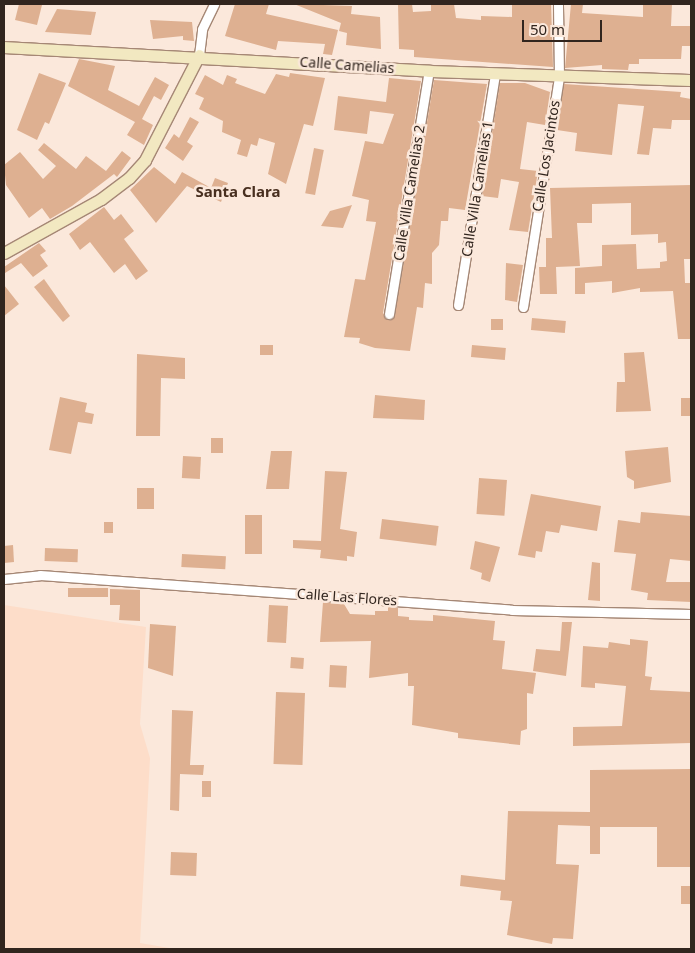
<!DOCTYPE html>
<html>
<head>
<meta charset="utf-8">
<style>
  body { margin:0 }
  #map { position:relative; width:695px; height:953px; overflow:hidden; background:#fbe8db; font-family:"Noto Sans",sans-serif }
  div>[style] { position:absolute }
  .built>* { inset:0; background:#fdddc9 }
  .building>* { inset:0; background:#deb091; transform-origin:0 0 }
  .roads { filter:drop-shadow(1px 0 #a58775) drop-shadow(-1px 0 #a58775) drop-shadow(0 1px #a58775) drop-shadow(0 -1px #a58775) }
  .street>* { height:9px; margin:-4.5px; padding:0 4.5px; transform-origin:4.5px; border-radius:4.5px; background:#fff }
  .secondary>* { height:11px; margin:-5.5px; padding:0 5.5px; transform-origin:5.5px; border-radius:5.5px; background:#f2e8c1 }
  span { translate:-50% -50%; white-space:nowrap; text-align:center; line-height:1.15; -webkit-text-stroke:5px #fbe8db; paint-order:stroke }
  .street-label { font-size:14px; color:#31251e }
  .neighbourhood-label { font-size:15px; color:#482f1f; font-weight:700 }
  .frame { position:absolute; inset:0; border:5px solid #31251e; pointer-events:none }
  .scale { position:absolute; left:522px; top:20px; width:80px; height:22px; box-sizing:border-box; border:2px solid #31251e; border-top:0; padding-left:6px; font-size:15px; line-height:18px; white-space:nowrap; color:#31251e; -webkit-text-stroke:4px #fbe8db; paint-order:stroke }
</style>
</head>
<body>
<div id="map">
  <div class="built">
    <div style="clip-path:polygon(4px 605px,146px 627px,140px 724px,150px 758px,140px 943px,175px 949px,4px 949px)"></div>
  </div>
  <div class="building">
    <div style="clip-path:polygon(19px 4px,42px 5px,37px 25px,15px 20px)"></div>
    <div style="clip-path:polygon(235px 4px,269px 4px,266px 14px,338px 30px,332px 55px,323px 54px,325px 44px,278px 41px,276px 50px,225px 36px)"></div>
    <div style="clip-path:polygon(294px 4px,352px 6px,351px 14px,380px 17px,381px 49px,346px 45px,347px 33px,339px 31px,341px 23px)"></div>
    <div style="clip-path:polygon(398px 4px,412px 4px,413px 12px,431px 11px,431px 4px,454px 4px,456px 18px,481px 20px,481px 16px,512px 17px,512px 4px,551px 4px,553px 67px,414px 57px,414px 50px,399px 49px)"></div>
    <div style="clip-path:polygon(571px 4px,583px 4px,582px 13px,643px 17px,643px 4px,672px 4px,671px 26px,691px 26px,691px 46px,682px 46px,681px 59px,639px 59px,639px 64px,629px 64px,628px 70px,602px 69px,602px 65px,565px 68px)"></div>
    <div style="clip-path:polygon(57px 9px,96px 12px,91px 35px,45px 32px)"></div>
    <div style="clip-path:polygon(150px 20px,192px 22px,194px 41px,183px 40px,183px 36px,153px 39px)"></div>
    <div style="clip-path:polygon(79px 59px,115px 66px,108px 90px,139px 106px,155px 77px,169px 85px,161px 100px,154px 96px,142px 119px,153px 125px,144px 145px,127px 135px,135px 122px,68px 86px)"></div>
    <div style="clip-path:polygon(39px 73px,66px 83px,49px 124px,45px 122px,37px 140px,17px 130px)"></div>
    <div style="clip-path:polygon(290px 73px,325px 78px,313px 126px,304px 124px,286px 184px,268px 174px,275px 143px,259px 138px,257px 146px,251px 144px,247px 157px,237px 154px,241px 140px,222px 132px,223px 121px,199px 109px,204px 98px,195px 94px,205px 75px,223px 85px,227px 75px,237px 79px,235px 83px,265px 94px,276px 74px,289px 77px)"></div>
    <div style="clip-path:polygon(389px 78px,421px 81px,383px 313px,388px 320px,395px 315px,434px 80px,487px 84px,465px 210px,449px 208px,448px 221px,441px 221px,439px 245px,432px 253px,432px 284px,425px 283px,423px 308px,417px 307px,410px 351px,375px 348px,359px 343px,360px 338px,344px 337px,355px 279px,365px 280px,376px 222px,366px 221px,369px 200px,352px 196px,365px 141px,383px 144px,394px 114px,370px 111px,367px 134px,334px 130px,338px 96px,386px 102px)"></div>
    <div style="clip-path:polygon(500px 83px,525px 83px,550px 92px,545px 125px,527px 122px,520px 169px,538px 171px,528px 232px,509px 230px,519px 182px,501px 179px,498px 198px,482px 196px)"></div>
    <div style="clip-path:polygon(564px 84px,681px 92px,680px 97px,691px 99px,691px 120px,672px 120px,671px 129px,653px 128px,649px 155px,637px 154px,644px 106px,618px 104px,612px 155px,575px 151px,577px 133px,557px 130px)"></div>
    <div style="clip-path:polygon(190px 117px,199px 122px,187px 142px,193px 146px,183px 161px,165px 148px,174px 134px,179px 138px)"></div>
    <div style="clip-path:polygon(44px 143px,76px 169px,86px 156px,106px 171px,122px 151px,131px 158px,117px 177px,114px 174px,72px 206px,50px 219px,42px 208px,29px 218px,6px 185px,4px 165px,20px 152px,43px 179px,56px 166px,38px 150px)"></div>
    <div style="left:314px;top:148px;width:10px;height:46px;rotate:11deg"></div>
    <div style="clip-path:polygon(154px 167px,175px 184px,182px 172px,211px 188px,215px 178px,228px 183px,221px 202px,187px 186px,156px 223px,130px 190px)"></div>
    <div style="clip-path:polygon(691px 185px,691px 259px,684px 259px,685px 283px,691px 283px,691px 339px,678px 339px,673px 291px,640px 292px,640px 288px,612px 293px,612px 281px,585px 283px,585px 294px,575px 294px,575px 268px,602px 266px,602px 245px,636px 244px,637px 269px,660px 268px,660px 262px,667px 261px,666px 242px,658px 243px,658px 234px,631px 235px,631px 203px,592px 204px,592px 223px,577px 223px,580px 266px,556px 267px,557px 294px,540px 294px,539px 267px,546px 267px,546px 238px,552px 238px,550px 188px)"></div>
    <div style="clip-path:polygon(352px 205px,343px 228px,321px 226px,330px 211px)"></div>
    <div style="clip-path:polygon(104px 207px,114px 220px,121px 214px,134px 231px,124px 239px,148px 271px,136px 280px,125px 264px,114px 273px,90px 242px,80px 250px,69px 234px)"></div>
    <div style="clip-path:polygon(39px 243px,46px 251px,40px 255px,48px 266px,33px 277px,21px 263px,5px 273px,4px 267px)"></div>
    <div style="clip-path:polygon(506px 263px,523px 265px,517px 302px,505px 300px)"></div>
    <div style="clip-path:polygon(44px 279px,70px 316px,63px 322px,34px 287px)"></div>
    <div style="clip-path:polygon(4px 285px,19px 304px,4px 316px)"></div>
    <div style="left:532px;top:318px;width:34px;height:12px;rotate:5deg"></div>
    <div style="left:491px;top:319px;width:12px;height:11px"></div>
    <div style="left:260px;top:345px;width:13px;height:10px"></div>
    <div style="left:472px;top:345px;width:34px;height:12px;rotate:5deg"></div>
    <div style="clip-path:polygon(644px 352px,651px 411px,616px 412px,617px 382px,625px 382px,624px 353px)"></div>
    <div style="clip-path:polygon(137px 354px,185px 358px,185px 379px,161px 378px,160px 436px,136px 436px)"></div>
    <div style="clip-path:polygon(375px 395px,425px 400px,424px 420px,373px 418px)"></div>
    <div style="clip-path:polygon(60px 397px,87px 403px,85px 412px,94px 414px,92px 424px,78px 422px,71px 454px,49px 450px)"></div>
    <div style="left:681px;top:398px;width:10px;height:18px"></div>
    <div style="left:211px;top:438px;width:12px;height:15px"></div>
    <div style="clip-path:polygon(668px 447px,671px 482px,634px 489px,634px 481px,627px 477px,625px 451px)"></div>
    <div style="clip-path:polygon(271px 451px,292px 451px,289px 489px,266px 489px)"></div>
    <div style="left:183px;top:456px;width:18px;height:22px;rotate:3deg"></div>
    <div style="clip-path:polygon(325px 471px,347px 472px,340px 529px,357px 532px,354px 557px,347px 556px,347px 561px,320px 558px,321px 550px,293px 548px,293px 540px,321px 541px)"></div>
    <div style="left:479px;top:478px;width:28px;height:36px;rotate:4deg"></div>
    <div style="left:137px;top:488px;width:17px;height:21px"></div>
    <div style="clip-path:polygon(531px 494px,601px 506px,597px 531px,561px 525px,559px 533px,546px 531px,542px 552px,536px 551px,535px 558px,518px 555px)"></div>
    <div style="clip-path:polygon(641px 512px,691px 516px,691px 561px,670px 559px,666px 582px,691px 582px,691px 602px,647px 600px,648px 593px,631px 590px,636px 554px,614px 552px,618px 520px,640px 523px)"></div>
    <div style="left:245px;top:515px;width:17px;height:39px"></div>
    <div style="left:382px;top:519px;width:57px;height:20px;rotate:7deg"></div>
    <div style="left:104px;top:522px;width:9px;height:11px"></div>
    <div style="clip-path:polygon(475px 541px,500px 547px,490px 582px,481px 579px,482px 573px,470px 569px)"></div>
    <div style="clip-path:polygon(13px 545px,14px 562px,4px 563px,4px 546px)"></div>
    <div style="left:45px;top:548px;width:33px;height:13px;rotate:2deg"></div>
    <div style="left:182px;top:554px;width:44px;height:13px;rotate:3deg"></div>
    <div style="clip-path:polygon(592px 562px,600px 563px,600px 601px,588px 600px)"></div>
    <div style="left:108px;top:588px;width:9px;height:40px;rotate:90deg"></div>
    <div style="clip-path:polygon(110px 589px,140px 590px,140px 621px,119px 620px,120px 605px,110px 605px)"></div>
    <div style="clip-path:polygon(323px 602px,344px 604px,350px 614px,375px 615px,375px 611px,388px 611px,388px 607px,398px 608px,398px 616px,409px 617px,409px 620px,433px 621px,433px 615px,495px 621px,493px 640px,505px 641px,502px 669px,536px 673px,533px 694px,527px 693px,527px 729px,521px 731px,520px 745px,458px 738px,458px 733px,412px 725px,414px 686px,408px 686px,408px 673px,369px 678px,371px 641px,320px 642px)"></div>
    <div style="left:269px;top:605px;width:19px;height:37px;rotate:3deg"></div>
    <div style="clip-path:polygon(562px 622px,572px 622px,566px 676px,533px 671px,536px 649px,560px 651px)"></div>
    <div style="clip-path:polygon(150px 624px,176px 626px,173px 676px,148px 668px)"></div>
    <div style="clip-path:polygon(630px 639px,648px 641px,645px 676px,652px 677px,650px 690px,691px 692px,691px 743px,573px 746px,573px 727px,622px 726px,626px 686px,595px 683px,595px 688px,581px 687px,583px 646px,608px 648px,609px 642px,630px 645px)"></div>
    <div style="left:291px;top:657px;width:13px;height:11px;rotate:4deg"></div>
    <div style="left:330px;top:665px;width:17px;height:22px;rotate:3deg"></div>
    <div style="left:276px;top:692px;width:29px;height:72px;rotate:2deg"></div>
    <div style="clip-path:polygon(172px 710px,193px 711px,190px 765px,204px 765px,203px 775px,180px 774px,179px 811px,170px 810px)"></div>
    <div style="clip-path:polygon(691px 769px,691px 867px,657px 867px,657px 827px,600px 827px,600px 854px,590px 854px,590px 826px,558px 825px,556px 864px,579px 865px,573px 939px,553px 938px,552px 944px,507px 935px,512px 901px,500px 900px,501px 891px,460px 886px,461px 875px,505px 880px,508px 811px,590px 812px,590px 770px)"></div>
    <div style="left:202px;top:781px;width:9px;height:16px"></div>
    <div style="left:171px;top:852px;width:26px;height:23px;rotate:2deg"></div>
    <div style="left:681px;top:886px;width:10px;height:18px"></div>
  </div>
  <div class="roads">
    <div class="street">
      <div style="left:199px;top:55px;width:26px;rotate:-83deg"></div>
      <div style="left:202px;top:29px;width:28px;rotate:-64deg"></div>
      <div style="left:458px;top:305px;width:234px;rotate:-80.9deg"></div>
      <div style="left:523px;top:307px;width:233px;rotate:-81.1deg"></div>
      <div style="left:559px;top:77px;width:73px;rotate:-90.8deg"></div>
      <div style="left:389px;top:314px;width:246px;rotate:-80.7deg"></div>
      <div style="left:4px;top:579px;width:36px;rotate:-6deg"></div>
      <div style="left:40px;top:575px;width:473px;rotate:4.2deg"></div>
      <div style="left:512px;top:610px;width:179px;rotate:1.3deg"></div>
    </div>
    <div class="secondary">
      <div style="left:4px;top:47px;width:426px;rotate:3.2deg"></div>
      <div style="left:429px;top:71px;width:262px;rotate:2deg"></div>
      <div style="left:4px;top:253px;width:111px;rotate:-29.1deg"></div>
      <div style="left:101px;top:199px;width:35px;rotate:-37deg"></div>
      <div style="left:129px;top:178px;width:24px;rotate:-48deg"></div>
      <div style="left:145px;top:160px;width:118px;rotate:-62.8deg"></div>
    </div>
  </div>
  <div class="street-label">
    <span style="left:347px;top:65px;rotate:4deg">Calle Camelias</span>
    <span style="left:546px;top:156px;rotate:-81deg">Calle Los Jacintos</span>
    <span style="left:477px;top:189px;rotate:-81deg">Calle Villa Camelias 1</span>
    <span style="left:409px;top:193px;rotate:-81deg">Calle Villa Camelias 2</span>
    <span style="left:347px;top:597px;rotate:4deg">Calle Las Flores</span>
  </div>
  <div class="neighbourhood-label">
    <span style="left:238px;top:192px">Santa Clara</span>
  </div>
  <div class="frame"></div>
  <div class="scale">50 m</div>
</div>
</body>
</html>
